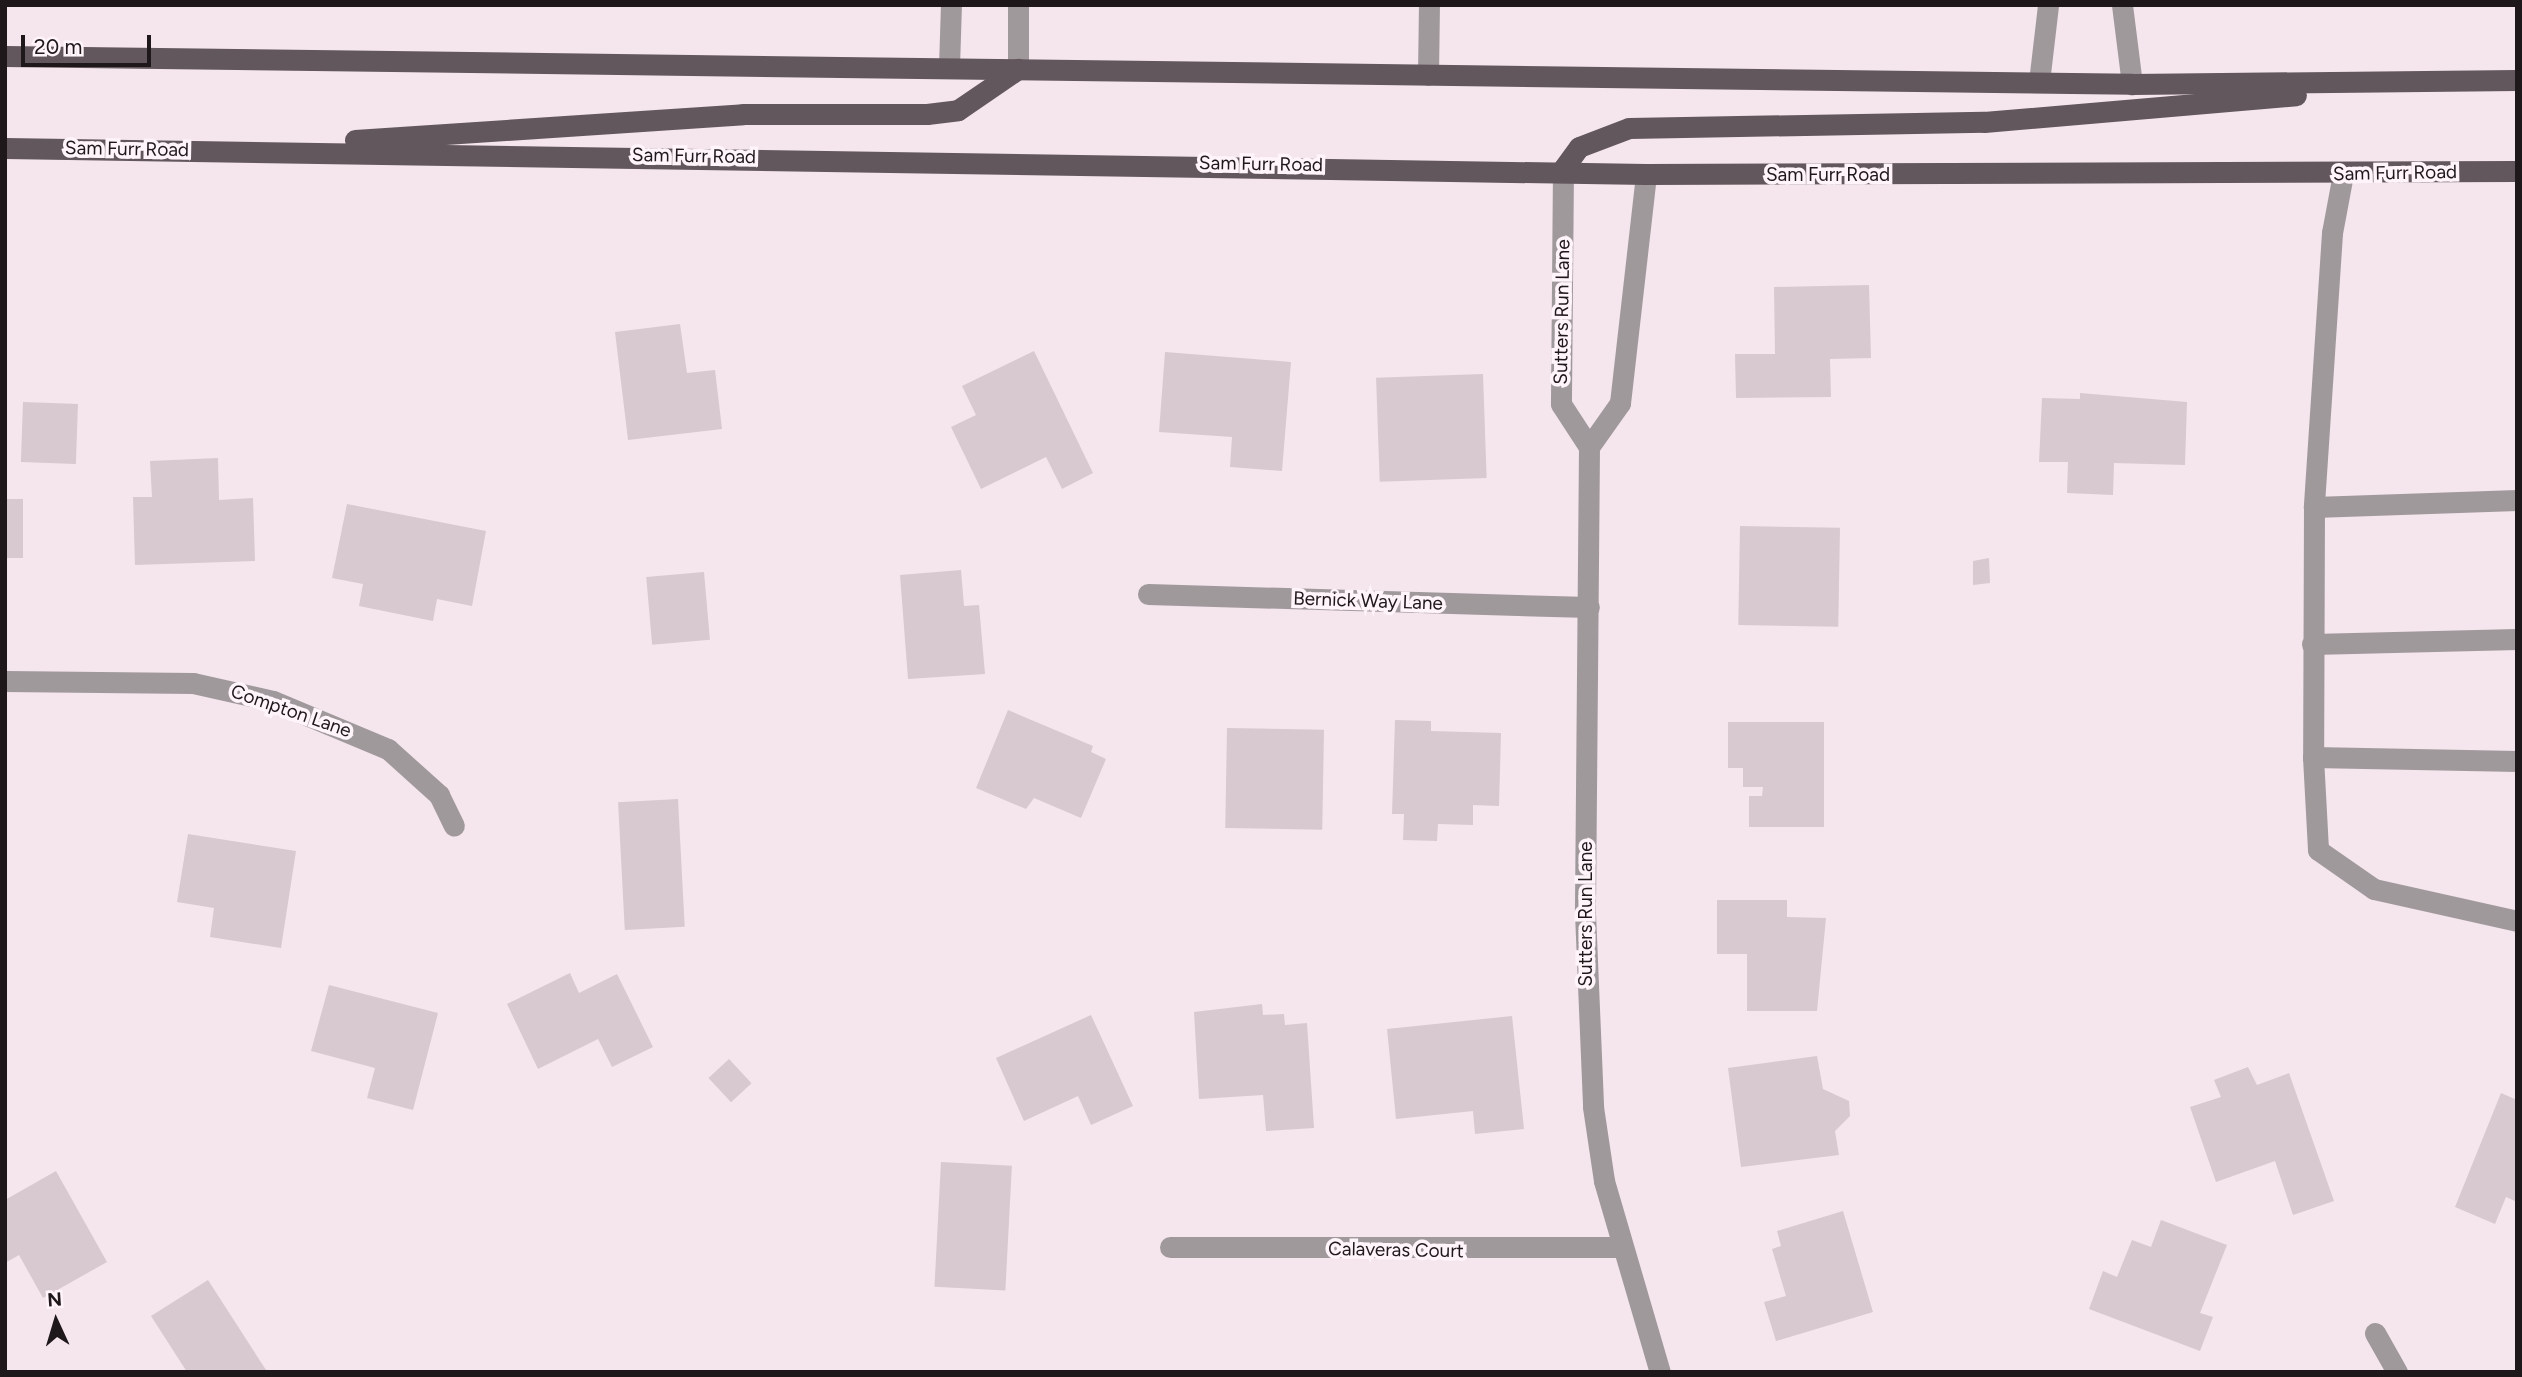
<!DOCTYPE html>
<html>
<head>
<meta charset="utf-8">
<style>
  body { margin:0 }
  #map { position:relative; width:2522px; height:1377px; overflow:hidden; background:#f5e5ed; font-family:Figtree,sans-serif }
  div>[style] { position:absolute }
  .building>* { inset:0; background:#d8c8d0; transform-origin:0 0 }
  .lane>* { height:21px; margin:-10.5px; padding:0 10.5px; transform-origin:10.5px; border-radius:10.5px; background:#a0999c }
  .street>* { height:21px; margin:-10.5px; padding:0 10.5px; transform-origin:10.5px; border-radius:10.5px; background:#a0999c }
  .primary>* { height:21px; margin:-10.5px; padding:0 10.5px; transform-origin:10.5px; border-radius:10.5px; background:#62575d }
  span { translate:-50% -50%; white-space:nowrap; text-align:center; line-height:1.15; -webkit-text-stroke:7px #fef4f9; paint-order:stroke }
  .street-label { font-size:19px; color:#1e181b }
  .frame { position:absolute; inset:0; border:7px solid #1e181b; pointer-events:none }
  .north { position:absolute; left:21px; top:1286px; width:70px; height:70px; -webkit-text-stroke:5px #fef4f9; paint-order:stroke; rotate:356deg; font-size:19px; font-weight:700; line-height:28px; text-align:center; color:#1e181b }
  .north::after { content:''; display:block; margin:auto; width:24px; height:32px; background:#1e181b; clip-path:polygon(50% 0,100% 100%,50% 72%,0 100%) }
  .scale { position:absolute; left:21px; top:35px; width:130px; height:32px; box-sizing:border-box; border:4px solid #1e181b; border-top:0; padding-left:9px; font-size:21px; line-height:24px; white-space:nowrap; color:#1e181b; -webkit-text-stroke:5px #fef4f9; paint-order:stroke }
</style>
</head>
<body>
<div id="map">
  <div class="building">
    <div style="clip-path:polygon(1869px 285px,1871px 358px,1830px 359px,1831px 397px,1736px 398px,1735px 354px,1775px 354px,1774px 287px)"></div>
    <div style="clip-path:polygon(680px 324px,687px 373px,715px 370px,722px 429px,628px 440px,615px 332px)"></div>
    <div style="clip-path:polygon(1034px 351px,1093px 473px,1062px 489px,1046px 457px,981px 489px,951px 427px,976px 415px,962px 386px)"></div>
    <div style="clip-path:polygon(1165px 352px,1291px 362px,1282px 471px,1230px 467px,1232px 437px,1159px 432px)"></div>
    <div style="left:1483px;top:374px;width:104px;height:107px;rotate:88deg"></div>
    <div style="clip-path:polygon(2080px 393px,2187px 402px,2185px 465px,2114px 463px,2113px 495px,2067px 493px,2068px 462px,2039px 462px,2042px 398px,2080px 399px)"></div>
    <div style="left:23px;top:402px;width:55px;height:60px;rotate:2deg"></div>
    <div style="clip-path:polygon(218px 458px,219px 500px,253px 498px,255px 561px,135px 565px,133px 497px,152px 497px,150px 461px)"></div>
    <div style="left:5px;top:499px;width:18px;height:59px"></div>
    <div style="clip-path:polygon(347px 504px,486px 531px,472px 606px,437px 599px,433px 621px,359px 606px,363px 584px,332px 578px)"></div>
    <div style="left:1740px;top:526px;width:100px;height:99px;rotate:1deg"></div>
    <div style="clip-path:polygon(1989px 558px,1990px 583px,1973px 585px,1973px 561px)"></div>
    <div style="clip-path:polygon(961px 570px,964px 606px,979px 605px,985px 674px,908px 679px,900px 575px)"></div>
    <div style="left:704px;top:572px;width:68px;height:58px;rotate:85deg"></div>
    <div style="clip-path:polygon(1008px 710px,1093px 746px,1091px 752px,1106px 759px,1081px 818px,1034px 798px,1026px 809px,976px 788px)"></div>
    <div style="clip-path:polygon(1395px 720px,1431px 721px,1431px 731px,1501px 733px,1499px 806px,1473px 805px,1473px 825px,1438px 824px,1437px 841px,1403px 840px,1404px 814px,1392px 814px)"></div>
    <div style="clip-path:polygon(1728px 722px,1824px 722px,1824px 827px,1749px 827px,1749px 796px,1762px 796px,1763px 787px,1743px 787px,1743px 768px,1728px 768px)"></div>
    <div style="left:1227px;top:728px;width:97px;height:100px;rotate:1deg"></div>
    <div style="left:678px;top:799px;width:128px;height:60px;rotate:87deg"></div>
    <div style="clip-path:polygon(188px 834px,296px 851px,281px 948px,210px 937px,214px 908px,177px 902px)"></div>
    <div style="clip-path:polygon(1717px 900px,1787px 900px,1787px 917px,1826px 918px,1817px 1011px,1747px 1011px,1747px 954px,1717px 954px)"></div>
    <div style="clip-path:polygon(570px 973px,579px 993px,617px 974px,653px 1047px,612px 1067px,598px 1039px,538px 1069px,507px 1004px)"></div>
    <div style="clip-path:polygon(329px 985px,438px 1013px,413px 1110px,367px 1098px,375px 1068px,311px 1051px)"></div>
    <div style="clip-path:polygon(1262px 1004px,1263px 1015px,1284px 1014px,1285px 1025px,1307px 1023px,1314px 1128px,1266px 1131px,1263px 1095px,1199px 1099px,1194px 1012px)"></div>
    <div style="clip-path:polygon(1091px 1015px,1133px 1106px,1091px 1125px,1078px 1096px,1024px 1121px,996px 1058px)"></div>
    <div style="clip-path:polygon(1512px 1016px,1524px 1129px,1475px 1134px,1473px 1111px,1396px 1119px,1387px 1029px)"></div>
    <div style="clip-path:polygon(1817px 1056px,1823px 1089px,1849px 1101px,1850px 1116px,1835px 1131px,1839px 1155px,1741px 1167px,1728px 1068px)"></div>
    <div style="left:729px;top:1059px;width:33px;height:28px;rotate:47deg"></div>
    <div style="clip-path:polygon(2248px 1067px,2257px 1085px,2289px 1073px,2334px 1201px,2293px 1215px,2275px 1161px,2216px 1182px,2190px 1107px,2221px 1097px,2214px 1080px)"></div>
    <div style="clip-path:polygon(2501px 1093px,2517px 1100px,2517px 1202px,2506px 1197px,2495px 1224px,2455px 1207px)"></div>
    <div style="left:941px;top:1162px;width:71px;height:125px;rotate:3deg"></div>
    <div style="clip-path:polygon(56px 1171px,107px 1262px,43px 1298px,19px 1255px,5px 1263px,5px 1200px)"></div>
    <div style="clip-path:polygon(1843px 1211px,1873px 1312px,1776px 1341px,1764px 1302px,1786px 1296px,1772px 1249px,1781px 1246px,1777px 1231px)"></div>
    <div style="clip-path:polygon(2161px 1220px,2227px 1245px,2200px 1313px,2213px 1317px,2200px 1351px,2089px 1309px,2103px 1271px,2117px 1277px,2132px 1240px,2151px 1247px)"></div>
    <div style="clip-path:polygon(208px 1280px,266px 1370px,263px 1372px,187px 1372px,151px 1316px)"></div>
  </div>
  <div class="lane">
    <div style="left:1428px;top:75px;width:70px;rotate:-89.2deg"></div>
    <div style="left:2343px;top:174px;width:60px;rotate:100.6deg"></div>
    <div style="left:2332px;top:233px;width:275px;rotate:93.8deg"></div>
    <div style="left:2314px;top:507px;width:250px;rotate:90.2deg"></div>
    <div style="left:2313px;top:757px;width:204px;rotate:1.1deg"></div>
    <div style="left:2314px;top:507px;width:203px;rotate:-2deg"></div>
    <div style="left:2312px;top:644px;width:205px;rotate:-1.4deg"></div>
    <div style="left:2313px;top:757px;width:93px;rotate:86.9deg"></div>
    <div style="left:2318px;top:850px;width:68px;rotate:34.9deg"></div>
    <div style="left:2374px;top:889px;width:147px;rotate:12.6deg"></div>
  </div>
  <div class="street">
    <div style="left:2122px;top:5px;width:80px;rotate:82.8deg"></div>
    <div style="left:949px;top:67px;width:62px;rotate:-88.2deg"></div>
    <div style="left:1018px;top:69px;width:64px;rotate:-90deg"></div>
    <div style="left:2039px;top:82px;width:78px;rotate:-83.3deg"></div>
    <div style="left:1563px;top:169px;width:235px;rotate:90.5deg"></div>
    <div style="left:1561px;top:404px;width:51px;rotate:56.9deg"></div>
    <div style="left:1589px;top:447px;width:466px;rotate:90.5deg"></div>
    <div style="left:1585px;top:913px;width:194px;rotate:87.6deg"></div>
    <div style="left:1593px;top:1107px;width:75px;rotate:81.5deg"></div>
    <div style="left:1604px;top:1181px;width:199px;rotate:73.7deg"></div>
    <div style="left:1589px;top:447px;width:54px;rotate:-54.8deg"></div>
    <div style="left:1620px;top:403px;width:230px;rotate:-83.5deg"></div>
    <div style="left:1148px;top:594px;width:441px;rotate:1.7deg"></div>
    <div style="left:5px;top:681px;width:188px;rotate:0.6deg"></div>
    <div style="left:193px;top:683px;width:82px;rotate:12.7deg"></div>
    <div style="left:273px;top:701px;width:125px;rotate:22.7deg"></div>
    <div style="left:388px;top:749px;width:69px;rotate:42deg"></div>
    <div style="left:439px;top:795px;width:34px;rotate:64deg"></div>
    <div style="left:1170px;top:1247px;width:452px"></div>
    <div style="left:2375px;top:1333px;width:45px;rotate:60.6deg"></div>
  </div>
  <div class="primary">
    <div style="left:5px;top:56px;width:2127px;rotate:0.75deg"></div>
    <div style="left:2132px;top:84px;width:385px;rotate:-0.6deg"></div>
    <div style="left:355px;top:140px;width:389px;rotate:-3.8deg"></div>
    <div style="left:743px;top:114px;width:184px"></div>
    <div style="left:927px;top:114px;width:31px;rotate:-7deg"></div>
    <div style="left:958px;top:110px;width:73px;rotate:-34.3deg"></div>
    <div style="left:5px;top:148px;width:1641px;rotate:0.91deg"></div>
    <div style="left:1646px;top:174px;width:871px;rotate:-0.2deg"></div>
    <div style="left:1563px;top:169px;width:27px;rotate:-54deg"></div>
    <div style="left:1579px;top:147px;width:53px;rotate:-20.8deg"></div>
    <div style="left:1629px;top:128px;width:355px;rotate:-1deg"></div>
    <div style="left:1984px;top:122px;width:313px;rotate:-4.9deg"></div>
  </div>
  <div class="street-label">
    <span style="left:127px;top:149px;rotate:1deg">Sam Furr Road</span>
    <span style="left:694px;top:156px;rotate:1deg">Sam Furr Road</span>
    <span style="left:1261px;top:164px;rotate:1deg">Sam Furr Road</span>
    <span style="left:2395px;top:173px;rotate:-1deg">Sam Furr Road</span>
    <span style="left:1828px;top:175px">Sam Furr Road</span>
    <span style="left:1562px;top:312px;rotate:-89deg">Sutters Run Lane</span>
    <span style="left:1368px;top:601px;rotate:2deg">Bernick Way Lane</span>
    <span style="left:291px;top:711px;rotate:19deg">Compton Lane</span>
    <span style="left:1586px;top:914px;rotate:-90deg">Sutters Run Lane</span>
    <span style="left:1396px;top:1250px;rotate:1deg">Calaveras Court</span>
  </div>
  <div class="frame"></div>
  <div class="north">N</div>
  <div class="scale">20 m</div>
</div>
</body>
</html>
